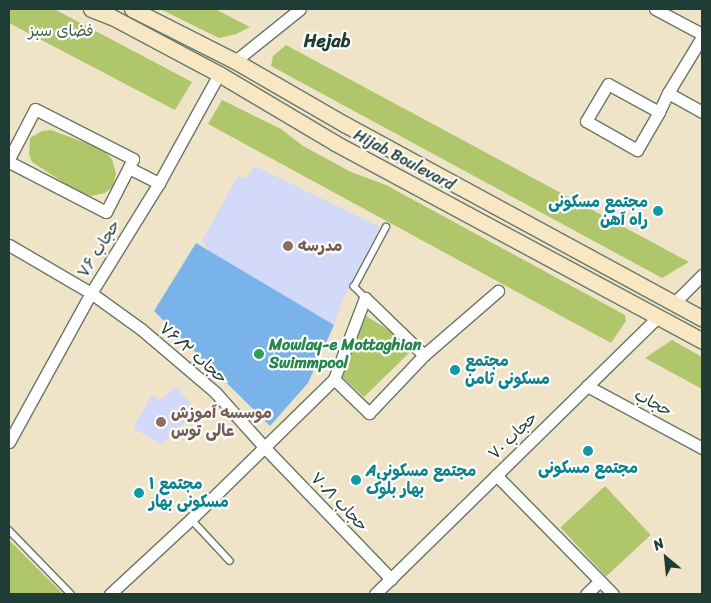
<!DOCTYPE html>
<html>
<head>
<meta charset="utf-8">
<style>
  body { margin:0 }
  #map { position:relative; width:711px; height:603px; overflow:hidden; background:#efe4c8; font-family:Sriracha,"Playpen Sans Arabic",sans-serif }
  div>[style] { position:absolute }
  .built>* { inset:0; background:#d3d9f9 }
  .green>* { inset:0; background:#afc66a; transform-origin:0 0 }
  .water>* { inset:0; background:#79b3ea }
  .roads { filter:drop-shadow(1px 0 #687768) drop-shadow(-1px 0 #687768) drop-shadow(0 1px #687768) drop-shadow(0 -1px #687768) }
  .service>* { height:5.5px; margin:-2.75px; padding:0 2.75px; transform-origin:2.75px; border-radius:2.75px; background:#fff }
  .minor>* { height:11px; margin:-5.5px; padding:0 5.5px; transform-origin:5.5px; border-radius:5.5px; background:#fff }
  .secondary>* { height:15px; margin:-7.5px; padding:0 7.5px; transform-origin:7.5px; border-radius:7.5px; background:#f7e8c3 }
  .dots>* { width:14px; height:14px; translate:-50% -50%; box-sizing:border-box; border:2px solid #fff; border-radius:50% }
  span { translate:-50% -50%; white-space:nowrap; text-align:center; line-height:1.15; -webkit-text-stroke:4.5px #fff; paint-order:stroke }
  .park-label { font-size:16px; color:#435f42 }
  .street-label { font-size:16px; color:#1f3d34 }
  .culture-label { font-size:16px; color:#0d838f; font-weight:700 }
  .right { translate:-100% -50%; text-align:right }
  .left { translate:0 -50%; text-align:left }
  .education-label { font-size:16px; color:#785e54; font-weight:700 }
  .leisure-label { font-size:16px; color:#27864d; font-weight:700 }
  .neighbourhood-label { font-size:18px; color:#1f3d34; font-weight:700 }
  .frame { position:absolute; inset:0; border:10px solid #1f3d34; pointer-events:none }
  .north { position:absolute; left:641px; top:533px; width:50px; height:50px; -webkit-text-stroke:4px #fff; paint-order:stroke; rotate:332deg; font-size:14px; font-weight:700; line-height:20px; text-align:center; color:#1f3d34 }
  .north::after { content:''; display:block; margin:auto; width:18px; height:22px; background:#1f3d34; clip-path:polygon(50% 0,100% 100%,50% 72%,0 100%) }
</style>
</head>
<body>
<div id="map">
  <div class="built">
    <div style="clip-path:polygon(255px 166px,380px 227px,343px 300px,334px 325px,210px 252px,202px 241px,238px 176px,246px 178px)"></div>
    <div style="clip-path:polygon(176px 387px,197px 411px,161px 444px,133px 428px,152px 395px,160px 400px)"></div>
  </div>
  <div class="green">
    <div style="clip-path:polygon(9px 9px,54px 9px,192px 82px,175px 110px,9px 23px)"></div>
    <div style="clip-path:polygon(160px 9px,215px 9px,250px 27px,236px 34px,219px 38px)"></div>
    <div style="clip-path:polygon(286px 45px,689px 262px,662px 278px,271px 66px,273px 56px)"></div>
    <div style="clip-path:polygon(222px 100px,281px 129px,303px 146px,351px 172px,386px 185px,625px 315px,626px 321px,611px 343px,208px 124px)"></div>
    <div style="clip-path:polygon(51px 130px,102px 149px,112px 159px,116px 173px,113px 186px,105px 193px,91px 196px,78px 192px,32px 162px,29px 154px,30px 138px,42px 131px)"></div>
    <div style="clip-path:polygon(366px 316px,390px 331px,410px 352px,364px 397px,341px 376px)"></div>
    <div style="clip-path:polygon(672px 340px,702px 357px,702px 389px,645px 358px)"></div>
    <div style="left:605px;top:486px;width:67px;height:61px;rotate:47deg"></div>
    <div style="clip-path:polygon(9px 540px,63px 594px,9px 594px)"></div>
  </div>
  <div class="water">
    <div style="clip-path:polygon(196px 243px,334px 325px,308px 383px,270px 426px,154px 311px)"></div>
  </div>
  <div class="roads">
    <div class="service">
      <div style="left:365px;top:298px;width:16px;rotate:-135deg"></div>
      <div style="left:354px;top:287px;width:68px;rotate:-61.9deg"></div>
      <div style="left:191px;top:519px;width:57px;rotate:47.1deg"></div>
      <div style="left:9px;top:530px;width:89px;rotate:45.9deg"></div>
    </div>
    <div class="minor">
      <div style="left:655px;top:9px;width:53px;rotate:28deg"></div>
      <div style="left:702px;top:37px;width:66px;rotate:121.3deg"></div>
      <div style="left:668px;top:93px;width:39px;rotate:29deg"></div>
      <div style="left:235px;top:61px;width:83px;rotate:-38.7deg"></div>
      <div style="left:659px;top:112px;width:58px;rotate:-151.2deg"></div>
      <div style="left:608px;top:84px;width:43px;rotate:120.7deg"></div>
      <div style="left:586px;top:121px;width:59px;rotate:29.6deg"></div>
      <div style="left:637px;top:150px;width:44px;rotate:-59.9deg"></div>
      <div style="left:659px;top:112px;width:21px;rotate:-65deg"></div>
      <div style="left:9px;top:159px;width:56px;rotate:-62.5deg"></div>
      <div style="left:35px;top:109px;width:110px;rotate:27deg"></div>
      <div style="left:133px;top:159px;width:59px;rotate:117deg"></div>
      <div style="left:106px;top:212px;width:109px;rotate:-152.7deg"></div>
      <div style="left:129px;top:168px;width:34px;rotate:27deg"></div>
      <div style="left:9px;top:245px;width:95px;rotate:30.3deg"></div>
      <div style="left:91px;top:293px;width:62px;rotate:35.8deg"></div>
      <div style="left:141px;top:329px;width:97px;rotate:40.4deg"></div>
      <div style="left:215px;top:392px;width:75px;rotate:48.2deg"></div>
      <div style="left:265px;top:448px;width:182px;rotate:46.1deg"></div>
      <div style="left:674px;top:303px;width:40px;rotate:-45deg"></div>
      <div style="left:334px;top:379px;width:49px;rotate:44.2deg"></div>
      <div style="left:369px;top:413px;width:80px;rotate:-46.5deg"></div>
      <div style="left:424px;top:355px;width:98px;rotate:-40.9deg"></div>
      <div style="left:587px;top:386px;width:131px;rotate:28.3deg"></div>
      <div style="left:9px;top:442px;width:170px;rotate:-61.2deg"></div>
      <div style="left:91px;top:293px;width:129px;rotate:-58.3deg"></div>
      <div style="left:159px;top:183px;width:124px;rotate:-61.2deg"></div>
      <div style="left:496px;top:475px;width:167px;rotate:45.5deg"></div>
      <div style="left:110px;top:594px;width:110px;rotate:-42.8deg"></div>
      <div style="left:191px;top:519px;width:200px;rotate:-44.4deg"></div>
      <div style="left:334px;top:379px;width:87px;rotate:-69.1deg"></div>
      <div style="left:365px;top:298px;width:82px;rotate:44deg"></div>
      <div style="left:375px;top:594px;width:396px;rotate:-44.4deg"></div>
      <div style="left:586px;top:594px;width:19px;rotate:-43deg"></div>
    </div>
    <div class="secondary">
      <div style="left:91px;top:9px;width:22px;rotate:21deg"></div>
      <div style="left:112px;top:17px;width:121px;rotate:28deg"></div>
      <div style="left:219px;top:74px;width:135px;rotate:30.7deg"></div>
      <div style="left:335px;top:143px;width:417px;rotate:28.3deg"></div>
      <div style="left:132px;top:9px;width:115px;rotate:26.8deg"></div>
      <div style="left:235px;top:61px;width:128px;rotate:30deg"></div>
      <div style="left:346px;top:125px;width:405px;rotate:28.5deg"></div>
    </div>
  </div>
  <div class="dots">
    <div style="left:658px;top:211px;background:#0f9aa8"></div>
    <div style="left:288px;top:246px;background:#8d6e63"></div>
    <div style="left:259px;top:354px;background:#2e9e5b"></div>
    <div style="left:455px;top:370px;background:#0f9aa8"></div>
    <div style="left:161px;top:422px;background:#8d6e63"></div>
    <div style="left:588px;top:451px;background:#0f9aa8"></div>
    <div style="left:356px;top:480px;background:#0f9aa8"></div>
    <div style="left:139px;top:493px;background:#0f9aa8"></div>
  </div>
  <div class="park-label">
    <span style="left:61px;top:31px">فضای سبز</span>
  </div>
  <div class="street-label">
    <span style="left:404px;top:160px;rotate:28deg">Hijab Boulevard</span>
    <span style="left:99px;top:249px;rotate:-58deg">حجاب ۷۶</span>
    <span style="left:193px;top:353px;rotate:41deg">حجاب ۷۶/۲</span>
    <span style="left:653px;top:403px;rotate:28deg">حجاب</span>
    <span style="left:513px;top:436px;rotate:-44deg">حجاب ۷۰</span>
    <span style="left:339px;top:502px;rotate:46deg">حجاب ۷۰/۱</span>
  </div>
  <div class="culture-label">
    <span class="right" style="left:648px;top:211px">مجتمع مسکونی<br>راه آهن</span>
    <span class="left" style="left:465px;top:370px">مجتمع<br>مسکونی ثامن</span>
    <span style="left:588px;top:468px">مجتمع مسکونی</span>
    <span class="left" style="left:366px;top:480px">Aمجتمع مسکونی<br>بهار بلوک</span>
    <span class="left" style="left:149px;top:493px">۱ مجتمع<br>مسکونی بهار</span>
  </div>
  <div class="education-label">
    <span class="left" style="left:298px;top:246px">مدرسه</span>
    <span class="left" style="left:171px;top:422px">موسسه آموزش<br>عالی توس</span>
  </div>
  <div class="leisure-label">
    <span class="left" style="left:269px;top:354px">Mowlay-e Mottaghian<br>Swimmpool</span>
  </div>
  <div class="neighbourhood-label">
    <span style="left:327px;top:41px">Hejab</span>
  </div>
  <div class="frame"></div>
  <div class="north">N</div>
</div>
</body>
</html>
